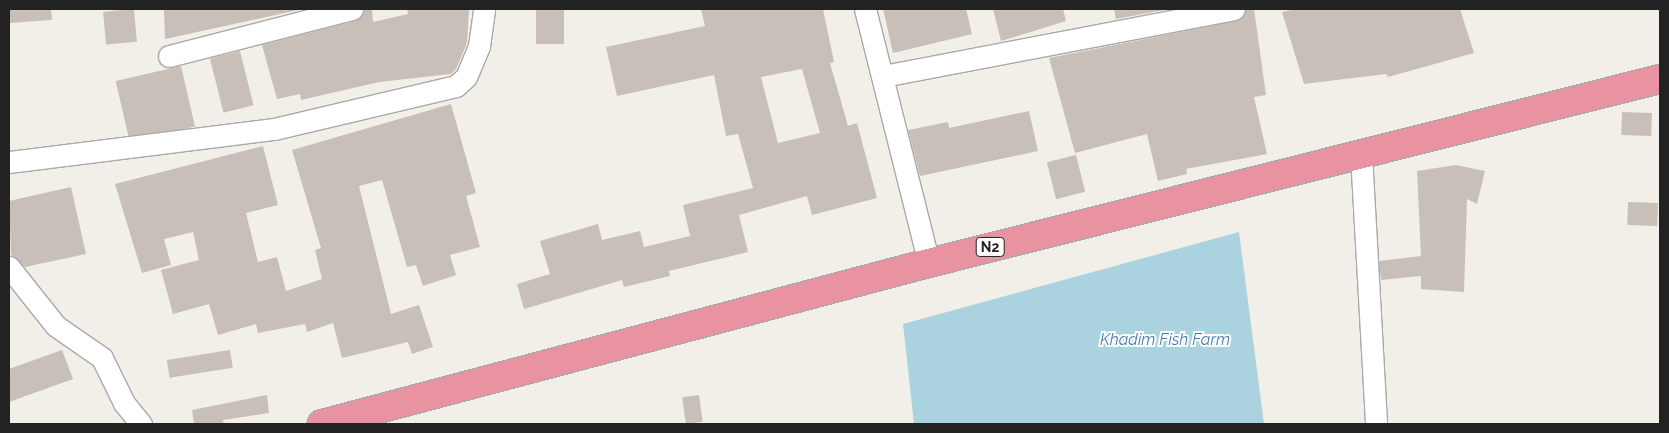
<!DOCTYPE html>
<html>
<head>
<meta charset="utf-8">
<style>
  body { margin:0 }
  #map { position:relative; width:1669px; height:433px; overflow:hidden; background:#f2efe9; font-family:Raleway,sans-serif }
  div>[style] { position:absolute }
  .water>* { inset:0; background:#aad3df }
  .building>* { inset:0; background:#c7bfb8; transform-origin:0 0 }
  .roads { filter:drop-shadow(1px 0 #a9a9a9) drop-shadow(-1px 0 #a9a9a9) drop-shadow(0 1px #a9a9a9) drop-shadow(0 -1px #a9a9a9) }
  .minor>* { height:21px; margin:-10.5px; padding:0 10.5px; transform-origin:10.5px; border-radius:10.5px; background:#fff }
  .highway>* { height:28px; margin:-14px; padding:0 14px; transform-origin:14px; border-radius:14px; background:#e892a2 }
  span { translate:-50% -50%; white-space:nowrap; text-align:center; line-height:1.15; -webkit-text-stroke:4px #fff; paint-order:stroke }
  .shield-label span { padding:1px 4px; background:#fff; border:1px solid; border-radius:4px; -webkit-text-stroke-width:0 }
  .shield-label { font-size:14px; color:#222; font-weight:700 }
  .water-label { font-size:16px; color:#4a7aab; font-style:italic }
  .frame { position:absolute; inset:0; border:10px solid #222; pointer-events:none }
</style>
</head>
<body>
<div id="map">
  <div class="water">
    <div style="clip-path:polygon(1239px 232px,1264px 424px,914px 424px,903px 324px)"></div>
  </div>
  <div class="building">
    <div style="clip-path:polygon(9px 9px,51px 9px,52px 20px,9px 23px)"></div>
    <div style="left:134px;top:9px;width:33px;height:31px;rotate:85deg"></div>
    <div style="clip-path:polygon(164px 9px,303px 9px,165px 39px)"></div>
    <div style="clip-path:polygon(364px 9px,372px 9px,373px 22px,408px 14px,407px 9px,469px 9px,467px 43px,456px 69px,451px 74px,379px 82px,301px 100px,300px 94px,277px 99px,262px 45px,355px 21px)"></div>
    <div style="left:536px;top:9px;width:28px;height:35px"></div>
    <div style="clip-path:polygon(evenodd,701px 9px,823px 9px,834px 62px,830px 63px,848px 126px,857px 123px,877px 198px,812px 215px,807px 196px,739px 215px,748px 252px,669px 271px,670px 276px,624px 287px,622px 280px,524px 309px,517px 284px,550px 274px,540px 241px,598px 224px,602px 240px,640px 231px,644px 247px,690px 236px,683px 205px,753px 188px,738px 134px,726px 136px,714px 75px,617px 96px,606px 47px,705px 26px,701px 9px,802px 69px,820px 133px,778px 143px,761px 77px,802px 69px)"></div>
    <div style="clip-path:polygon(883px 9px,966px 9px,972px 34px,893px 53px)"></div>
    <div style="clip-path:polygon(993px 9px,1063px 9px,1066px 21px,1001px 41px)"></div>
    <div style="clip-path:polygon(1114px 9px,1169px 9px,1116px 19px)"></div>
    <div style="clip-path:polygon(1246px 9px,1254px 9px,1266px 95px,1254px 97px,1267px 154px,1186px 169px,1187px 174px,1158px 181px,1147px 134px,1075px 153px,1049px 58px,1236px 21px)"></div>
    <div style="clip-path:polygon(1296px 9px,1460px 9px,1474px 53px,1388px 77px,1386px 74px,1304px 84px,1282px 12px)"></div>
    <div style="left:240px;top:51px;width:56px;height:31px;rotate:76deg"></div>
    <div style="left:181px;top:66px;width:62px;height:67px;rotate:77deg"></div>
    <div style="clip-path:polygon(451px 104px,476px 193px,466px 196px,480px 247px,450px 255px,456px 275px,423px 286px,416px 265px,407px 267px,382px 180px,359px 186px,391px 314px,419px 305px,433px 347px,412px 354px,408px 342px,342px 358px,333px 323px,307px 332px,305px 324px,258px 333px,256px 324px,218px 335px,209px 304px,173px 314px,161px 270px,199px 260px,193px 232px,164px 239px,171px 265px,142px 273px,115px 184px,263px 146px,278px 205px,246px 213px,258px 262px,277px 257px,286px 291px,322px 279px,315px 250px,321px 248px,292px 150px)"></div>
    <div style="clip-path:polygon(1029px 111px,1038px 151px,920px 176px,908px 130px,948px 122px,949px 128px)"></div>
    <div style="left:1622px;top:112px;width:30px;height:23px;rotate:2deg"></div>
    <div style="left:1076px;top:155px;width:38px;height:30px;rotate:76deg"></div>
    <div style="clip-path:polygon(1456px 165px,1485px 171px,1477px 204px,1467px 199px,1464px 292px,1421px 289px,1421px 276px,1381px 280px,1379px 261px,1421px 256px,1417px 171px)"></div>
    <div style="clip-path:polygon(71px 187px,86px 254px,25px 267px,11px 255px,9px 201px)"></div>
    <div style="left:1628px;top:202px;width:30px;height:23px;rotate:2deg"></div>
    <div style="clip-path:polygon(62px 350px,73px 379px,9px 402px,9px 369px)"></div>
    <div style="left:230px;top:350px;width:18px;height:64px;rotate:81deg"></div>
    <div style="clip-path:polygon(267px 395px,269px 413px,223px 420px,224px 424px,194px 424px,192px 410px)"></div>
    <div style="left:699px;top:395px;width:27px;height:17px;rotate:82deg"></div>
  </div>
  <div class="roads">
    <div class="minor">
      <div style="left:865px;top:9px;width:262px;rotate:75.9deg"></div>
      <div style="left:169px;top:56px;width:189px;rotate:-14.4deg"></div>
      <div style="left:883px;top:76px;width:357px;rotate:-10.8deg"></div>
      <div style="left:1361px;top:154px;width:270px;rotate:86.8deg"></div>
      <div style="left:9px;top:162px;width:267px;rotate:-7.1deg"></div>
      <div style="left:274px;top:129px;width:187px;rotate:-13.3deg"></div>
      <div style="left:456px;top:86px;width:13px;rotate:-42deg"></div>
      <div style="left:466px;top:77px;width:34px;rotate:-67deg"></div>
      <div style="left:479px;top:46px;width:37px;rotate:-82deg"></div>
      <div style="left:9px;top:267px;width:75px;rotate:51.5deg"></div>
      <div style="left:56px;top:326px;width:56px;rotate:34.8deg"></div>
      <div style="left:102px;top:358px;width:50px;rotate:63.9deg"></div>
      <div style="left:124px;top:403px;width:27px;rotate:51deg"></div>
    </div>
    <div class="highway">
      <div style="left:322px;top:424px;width:628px;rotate:-14.86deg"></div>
      <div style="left:929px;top:263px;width:754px;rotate:-14.13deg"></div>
    </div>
  </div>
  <div class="shield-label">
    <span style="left:990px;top:247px">N2</span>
  </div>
  <div class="water-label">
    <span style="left:1165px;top:340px">Khadim Fish Farm</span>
  </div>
  <div class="frame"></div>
</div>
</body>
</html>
